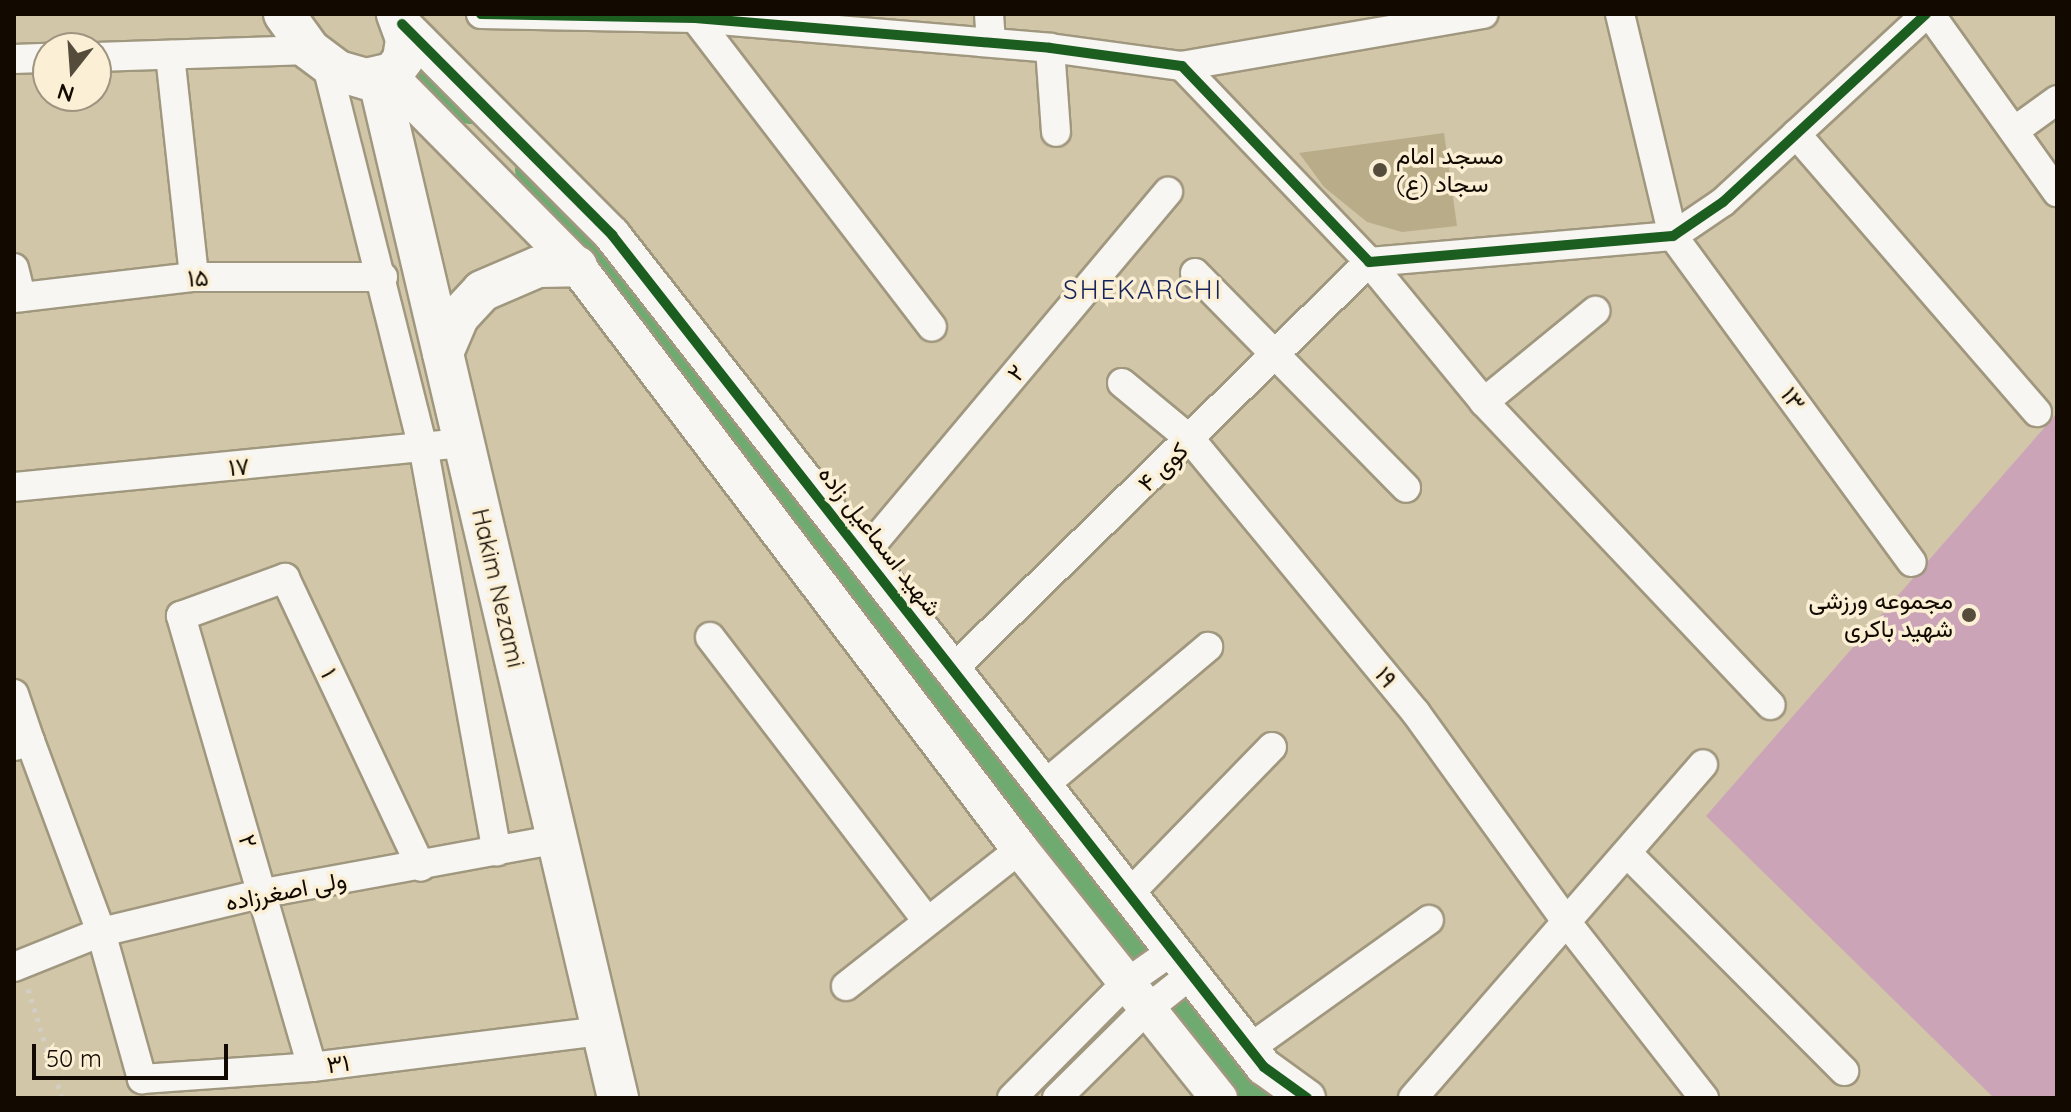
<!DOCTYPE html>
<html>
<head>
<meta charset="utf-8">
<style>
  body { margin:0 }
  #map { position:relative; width:2071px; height:1112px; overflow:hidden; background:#d2c6a8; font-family:Quicksand,Vazirmatn,sans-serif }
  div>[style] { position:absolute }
  .green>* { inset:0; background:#cca4b7 }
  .canal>* { height:28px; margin:-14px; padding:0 14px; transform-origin:14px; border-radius:14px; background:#6faa70 }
  .building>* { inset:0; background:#b9ac89 }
  .path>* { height:5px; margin-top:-2.5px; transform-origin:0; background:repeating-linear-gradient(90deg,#d2cec4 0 4px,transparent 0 10px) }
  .roads { filter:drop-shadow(2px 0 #a0977f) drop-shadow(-2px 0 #a0977f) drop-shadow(0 2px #a0977f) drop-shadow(0 -2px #a0977f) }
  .minor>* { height:28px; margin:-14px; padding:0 14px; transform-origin:14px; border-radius:14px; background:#f8f6f2 }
  .tertiary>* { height:36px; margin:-18px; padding:0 18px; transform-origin:18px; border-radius:18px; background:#f8f6f2 }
  .secondary>* { height:40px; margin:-20px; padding:0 20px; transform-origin:20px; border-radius:20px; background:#f8f6f2 }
  .cycleway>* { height:10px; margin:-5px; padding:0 5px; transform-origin:5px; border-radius:5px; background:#1b5e20 }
  .dots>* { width:22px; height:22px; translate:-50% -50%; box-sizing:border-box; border:4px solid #fbf0d5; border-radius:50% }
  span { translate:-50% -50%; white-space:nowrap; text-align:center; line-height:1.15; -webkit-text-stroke:7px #fbf0d5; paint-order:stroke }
  .poi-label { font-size:24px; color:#120a00 }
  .left { translate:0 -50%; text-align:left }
  .right { translate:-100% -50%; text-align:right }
  .street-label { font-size:24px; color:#120a00 }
  .neighbourhood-label { font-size:26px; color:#15235a; letter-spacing:2px }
  .frame { position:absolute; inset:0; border:16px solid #120a00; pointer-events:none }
  .north { position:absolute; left:32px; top:32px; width:80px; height:80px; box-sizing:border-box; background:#fbf0d5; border:2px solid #9e9480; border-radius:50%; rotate:197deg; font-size:22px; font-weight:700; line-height:32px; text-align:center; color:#120a00 }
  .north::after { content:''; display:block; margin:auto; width:28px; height:36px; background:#554c3b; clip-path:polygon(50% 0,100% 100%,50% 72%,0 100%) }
  .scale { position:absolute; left:32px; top:1044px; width:196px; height:36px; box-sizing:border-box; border:4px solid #120a00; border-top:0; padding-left:10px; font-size:24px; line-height:28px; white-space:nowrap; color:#120a00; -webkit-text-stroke:6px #fbf0d5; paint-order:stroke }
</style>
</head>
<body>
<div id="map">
  <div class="green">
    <div style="clip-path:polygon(2057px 413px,2057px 1098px,1994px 1098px,1706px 816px)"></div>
  </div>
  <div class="canal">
    <div style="left:412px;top:66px;width:72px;rotate:37.7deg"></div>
    <div style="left:529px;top:170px;width:1122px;rotate:52.24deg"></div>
    <div style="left:1216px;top:1057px;width:57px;rotate:45.7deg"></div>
  </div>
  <div class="building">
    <div style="clip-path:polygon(1444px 133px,1457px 226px,1402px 232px,1367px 222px,1324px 187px,1299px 153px)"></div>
  </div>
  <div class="path">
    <div style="left:28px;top:989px;width:114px;rotate:72.7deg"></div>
  </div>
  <div class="roads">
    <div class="minor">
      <div style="left:481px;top:14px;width:214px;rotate:1.1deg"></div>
      <div style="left:695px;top:18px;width:356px;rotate:4.8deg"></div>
      <div style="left:1050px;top:48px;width:133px;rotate:7.8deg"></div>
      <div style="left:1182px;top:66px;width:271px;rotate:46.3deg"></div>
      <div style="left:1369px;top:262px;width:305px;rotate:-4.9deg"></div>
      <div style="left:1673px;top:236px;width:60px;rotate:-34.2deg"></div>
      <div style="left:1723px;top:202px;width:277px;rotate:-42.8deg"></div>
      <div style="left:698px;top:14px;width:5px;rotate:127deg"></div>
      <div style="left:695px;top:18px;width:389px;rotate:52.5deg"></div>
      <div style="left:989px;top:14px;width:28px;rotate:86deg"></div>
      <div style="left:1620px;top:14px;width:228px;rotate:76.6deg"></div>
      <div style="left:1673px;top:236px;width:404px;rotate:53.8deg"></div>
      <div style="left:1930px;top:14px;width:219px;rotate:54.5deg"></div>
      <div style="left:1050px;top:48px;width:84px;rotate:85.9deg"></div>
      <div style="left:170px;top:55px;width:223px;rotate:83.8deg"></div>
      <div style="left:96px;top:57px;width:214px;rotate:-1.9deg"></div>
      <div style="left:14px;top:59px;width:34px;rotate:-2deg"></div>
      <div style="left:326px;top:62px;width:401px;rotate:75.9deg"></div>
      <div style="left:424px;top:451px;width:407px;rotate:79.7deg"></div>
      <div style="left:1182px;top:66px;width:306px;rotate:-9.8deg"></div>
      <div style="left:2014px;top:131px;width:53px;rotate:-35.8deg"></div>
      <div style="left:1796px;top:134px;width:368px;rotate:49.1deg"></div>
      <div style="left:14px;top:268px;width:30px;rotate:76deg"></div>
      <div style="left:1195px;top:273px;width:301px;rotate:45.5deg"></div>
      <div style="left:14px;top:298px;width:181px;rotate:-6.7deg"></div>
      <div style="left:194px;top:277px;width:189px"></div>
      <div style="left:1122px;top:383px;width:89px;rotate:39.6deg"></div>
      <div style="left:1191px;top:440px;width:354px;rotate:50.5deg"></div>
      <div style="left:1416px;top:713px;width:260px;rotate:54.2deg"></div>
      <div style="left:1568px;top:924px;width:221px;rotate:52deg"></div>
      <div style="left:1484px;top:402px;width:144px;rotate:-39.3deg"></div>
      <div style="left:14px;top:487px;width:452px;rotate:-5.6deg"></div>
      <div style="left:864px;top:554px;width:473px;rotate:-50deg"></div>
      <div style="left:710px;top:637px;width:357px;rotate:52.6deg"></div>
      <div style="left:954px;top:668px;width:581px;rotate:-44.37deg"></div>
      <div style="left:1369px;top:262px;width:181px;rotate:50.6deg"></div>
      <div style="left:1484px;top:402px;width:417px;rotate:46.6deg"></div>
      <div style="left:14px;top:694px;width:50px;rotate:71.2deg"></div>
      <div style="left:30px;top:741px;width:16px;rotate:162deg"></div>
      <div style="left:30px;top:741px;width:204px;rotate:69.6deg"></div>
      <div style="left:101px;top:932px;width:153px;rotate:74.4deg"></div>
      <div style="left:142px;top:1079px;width:170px;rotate:-4deg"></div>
      <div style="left:312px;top:1067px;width:292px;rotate:-7.1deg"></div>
      <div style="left:1043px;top:786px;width:216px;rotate:-40.1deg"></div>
      <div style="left:1629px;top:855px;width:305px;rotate:45.1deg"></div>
      <div style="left:1129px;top:894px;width:205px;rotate:-45.8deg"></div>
      <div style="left:14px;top:967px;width:94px;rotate:-21.9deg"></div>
      <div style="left:101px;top:932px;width:168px;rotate:-13.5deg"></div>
      <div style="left:264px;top:893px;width:298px;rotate:-10.4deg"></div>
      <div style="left:846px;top:986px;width:221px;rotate:-38.2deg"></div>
      <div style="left:1250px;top:1048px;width:220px;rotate:-35.6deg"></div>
      <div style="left:312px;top:1067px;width:470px;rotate:-106.2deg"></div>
      <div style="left:181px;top:616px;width:111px;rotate:-20.1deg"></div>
      <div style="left:285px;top:578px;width:319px;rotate:64.8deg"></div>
      <div style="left:1012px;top:1098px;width:161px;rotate:-45.3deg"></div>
      <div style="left:1125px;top:984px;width:61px;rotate:-35deg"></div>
      <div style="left:1057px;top:1098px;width:124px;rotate:-44.7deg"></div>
      <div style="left:1145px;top:1011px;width:63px;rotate:-38.5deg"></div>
      <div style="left:1413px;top:1098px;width:442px;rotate:-49deg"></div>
    </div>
    <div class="tertiary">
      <div style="left:402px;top:24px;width:298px;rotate:45.1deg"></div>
      <div style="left:612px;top:235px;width:1057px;rotate:51.92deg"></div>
      <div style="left:1264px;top:1067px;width:53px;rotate:35.8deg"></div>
      <div style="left:388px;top:75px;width:269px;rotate:45.3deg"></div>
      <div style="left:577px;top:266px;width:732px;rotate:52.77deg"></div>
      <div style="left:1020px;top:849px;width:319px;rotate:51.4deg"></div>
    </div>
    <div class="secondary">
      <div style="left:284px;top:14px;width:44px;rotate:54.2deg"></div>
      <div style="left:310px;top:50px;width:35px;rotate:37deg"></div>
      <div style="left:338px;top:71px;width:29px;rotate:16deg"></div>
      <div style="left:366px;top:79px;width:28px;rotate:-13deg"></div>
      <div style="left:393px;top:73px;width:17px;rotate:-54deg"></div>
      <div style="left:403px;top:59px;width:20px;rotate:-81deg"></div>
      <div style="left:406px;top:39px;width:27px;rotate:-110deg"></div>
      <div style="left:378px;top:77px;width:1049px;rotate:76.77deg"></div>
      <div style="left:443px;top:353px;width:39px;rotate:-67deg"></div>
      <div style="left:458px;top:317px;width:35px;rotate:-47deg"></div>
      <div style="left:482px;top:291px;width:61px;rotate:-23.2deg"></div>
      <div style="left:538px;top:267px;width:39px;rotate:-1deg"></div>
    </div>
  </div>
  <div class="cycleway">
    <div style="left:481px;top:14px;width:214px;rotate:1.1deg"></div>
    <div style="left:695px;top:18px;width:356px;rotate:4.8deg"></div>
    <div style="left:1050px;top:48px;width:133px;rotate:7.8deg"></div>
    <div style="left:1182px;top:66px;width:271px;rotate:46.3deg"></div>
    <div style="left:1369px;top:262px;width:305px;rotate:-4.9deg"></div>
    <div style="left:1673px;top:236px;width:60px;rotate:-34.2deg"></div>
    <div style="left:1723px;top:202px;width:277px;rotate:-42.8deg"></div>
    <div style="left:402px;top:24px;width:298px;rotate:45.1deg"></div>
    <div style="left:612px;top:235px;width:1057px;rotate:51.92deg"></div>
    <div style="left:1264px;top:1067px;width:53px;rotate:35.8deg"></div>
  </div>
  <div class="dots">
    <div style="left:1380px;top:170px;background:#554c3b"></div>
    <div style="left:1969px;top:615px;background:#554c3b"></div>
  </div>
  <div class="poi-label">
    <span class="left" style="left:1396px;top:170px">مسجد امام<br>سجاد (ع)</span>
    <span class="right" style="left:1953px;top:615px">مجموعه ورزشی<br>شهید باکری</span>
  </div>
  <div class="street-label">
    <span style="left:198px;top:278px;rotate:-3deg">۱۵</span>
    <span style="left:1016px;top:373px;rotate:-50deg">۲</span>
    <span style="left:1793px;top:399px;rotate:54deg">۱۳</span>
    <span style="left:239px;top:467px;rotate:-5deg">۱۷</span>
    <span style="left:1163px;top:467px;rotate:-44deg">کوی ۴</span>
    <span style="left:880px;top:541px;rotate:52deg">شهید اسماعیل زاده</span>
    <span style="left:498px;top:588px;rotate:77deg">Hakim Nezami</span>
    <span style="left:329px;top:673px;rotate:65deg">۱</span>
    <span style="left:1386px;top:677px;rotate:51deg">۱۹</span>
    <span style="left:248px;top:841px;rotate:73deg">۲</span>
    <span style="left:286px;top:891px;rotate:-11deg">ولی اصغرزاده</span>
    <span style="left:338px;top:1064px;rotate:-7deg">۳۱</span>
  </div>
  <div class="neighbourhood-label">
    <span style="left:1143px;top:290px">SHEKARCHI</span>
  </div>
  <div class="frame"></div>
  <div class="north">N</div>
  <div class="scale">50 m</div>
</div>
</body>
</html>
